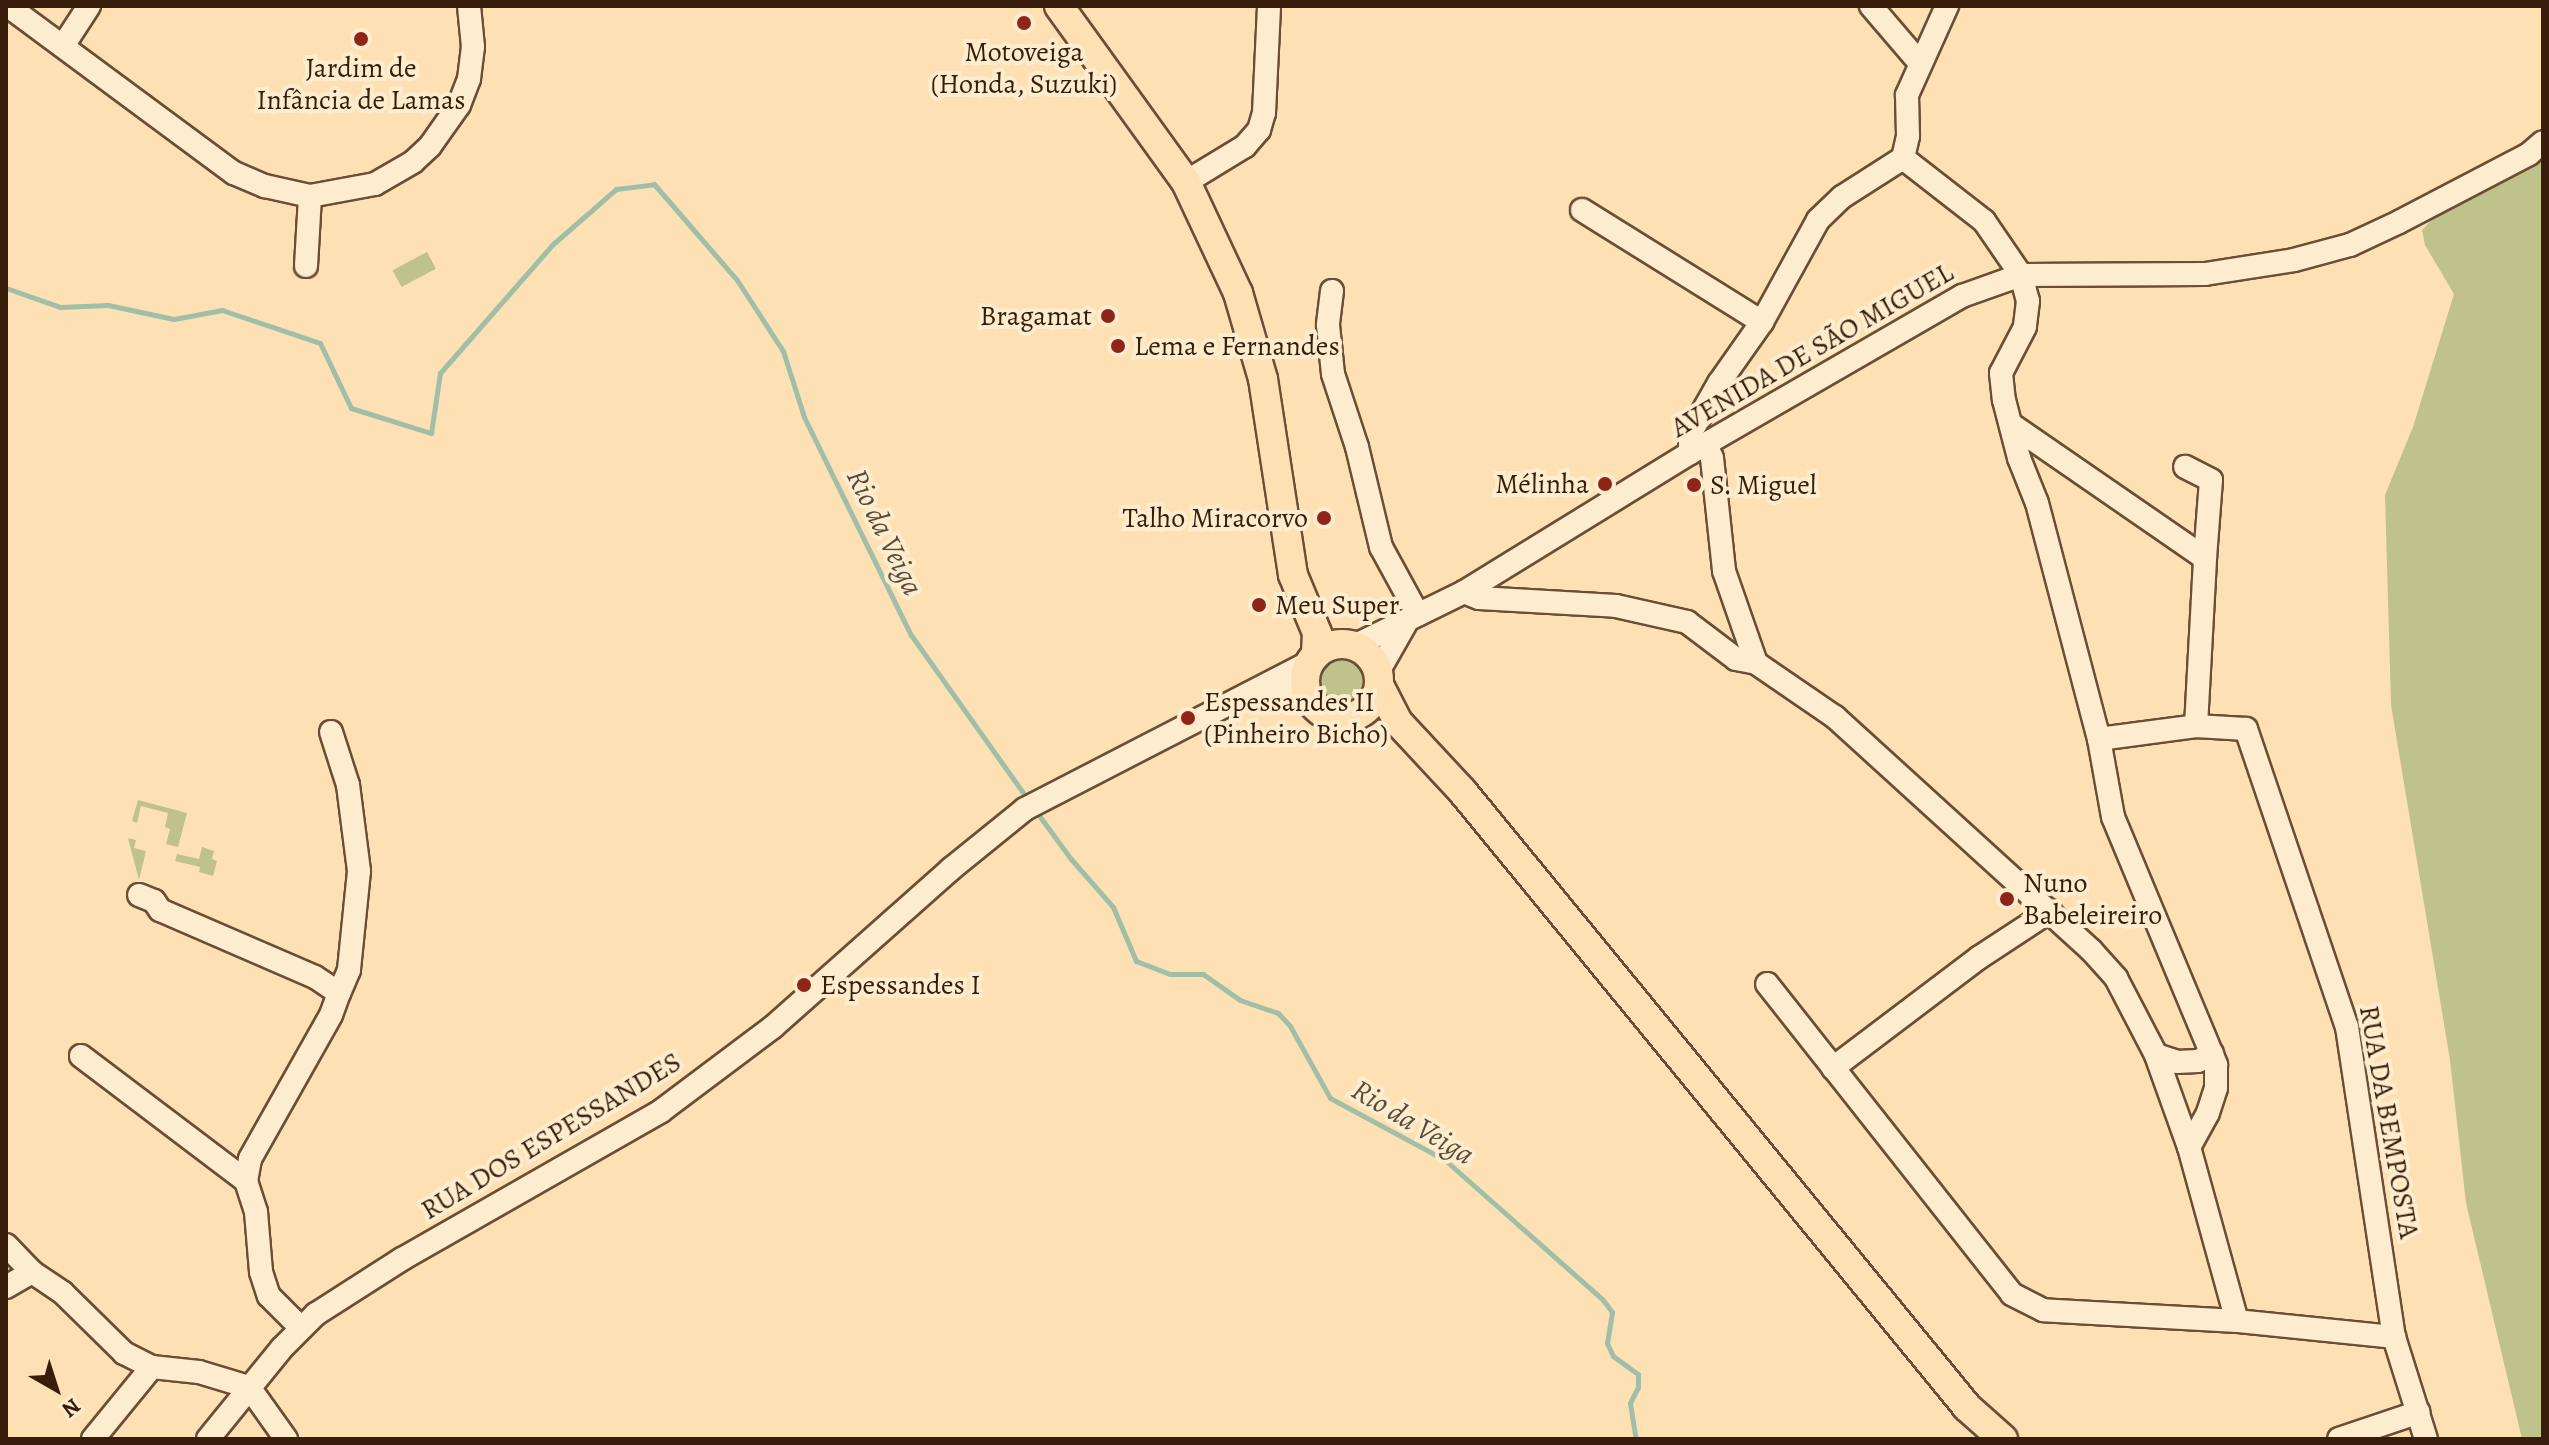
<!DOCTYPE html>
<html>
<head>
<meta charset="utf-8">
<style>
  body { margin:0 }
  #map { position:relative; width:2549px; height:1445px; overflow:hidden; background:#fde1b4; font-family:Alegreya,serif }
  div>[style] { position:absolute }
  .green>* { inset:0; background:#c0c28c; transform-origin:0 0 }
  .round { border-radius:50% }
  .stream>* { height:5px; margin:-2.5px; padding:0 2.5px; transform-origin:2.5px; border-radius:2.5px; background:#a1bea7 }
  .roads { filter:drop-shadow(2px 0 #6a4e35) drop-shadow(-2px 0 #6a4e35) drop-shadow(0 2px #6a4e35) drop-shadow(0 -2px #6a4e35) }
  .minor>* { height:22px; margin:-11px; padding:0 11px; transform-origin:11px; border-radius:11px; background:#feecce }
  .major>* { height:28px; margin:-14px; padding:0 14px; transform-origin:14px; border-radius:14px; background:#fde1b4 }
  .major>.ring { margin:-14px; padding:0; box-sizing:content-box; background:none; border:28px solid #fde1b4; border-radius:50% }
  .dots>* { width:22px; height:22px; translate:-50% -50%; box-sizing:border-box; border:4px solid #feecce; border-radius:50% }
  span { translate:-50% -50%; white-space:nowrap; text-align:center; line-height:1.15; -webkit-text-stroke:8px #feecce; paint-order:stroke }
  .poi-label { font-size:28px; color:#391d0b }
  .right { translate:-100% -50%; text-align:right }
  .left { translate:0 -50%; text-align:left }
  .street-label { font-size:28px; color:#391d0b }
  .water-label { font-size:30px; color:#584d3a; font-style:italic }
  .frame { position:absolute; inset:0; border:8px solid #391d0b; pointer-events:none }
  .north { position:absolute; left:16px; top:1349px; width:80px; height:80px; -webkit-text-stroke:6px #feecce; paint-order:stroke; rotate:141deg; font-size:22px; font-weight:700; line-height:32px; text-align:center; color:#391d0b }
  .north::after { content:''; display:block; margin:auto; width:28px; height:36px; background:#391d0b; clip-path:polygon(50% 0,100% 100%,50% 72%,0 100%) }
</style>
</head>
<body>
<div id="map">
  <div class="green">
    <div style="clip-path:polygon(2543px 151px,2543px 1439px,2522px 1439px,2466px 1203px,2450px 1060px,2391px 705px,2385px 495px,2413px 427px,2454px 294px,2425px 245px,2422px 230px,2438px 213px)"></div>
    <div style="left:427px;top:252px;width:19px;height:39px;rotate:62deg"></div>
    <div class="round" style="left:1314px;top:653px;width:56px;height:56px"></div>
    <div style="clip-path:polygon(138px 800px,187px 813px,178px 847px,166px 844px,170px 829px,165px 827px,168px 813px,141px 806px,137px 823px,132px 821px)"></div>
    <div style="clip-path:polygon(128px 838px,136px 840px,134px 848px,146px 851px,139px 880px)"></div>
    <div style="clip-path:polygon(202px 847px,214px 851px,212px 859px,217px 861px,213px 876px,199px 872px,200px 867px,175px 861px,177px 854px,199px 859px)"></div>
  </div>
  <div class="stream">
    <div style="left:6px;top:288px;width:57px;rotate:19.4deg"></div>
    <div style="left:60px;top:307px;width:48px;rotate:-2.4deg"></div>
    <div style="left:108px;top:305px;width:67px;rotate:12deg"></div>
    <div style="left:174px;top:319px;width:49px;rotate:-10.6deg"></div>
    <div style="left:222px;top:310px;width:103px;rotate:18.6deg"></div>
    <div style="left:320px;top:343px;width:72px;rotate:64.5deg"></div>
    <div style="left:351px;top:408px;width:84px;rotate:17.4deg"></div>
    <div style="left:431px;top:433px;width:61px;rotate:-81.5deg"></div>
    <div style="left:440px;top:373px;width:171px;rotate:-48.8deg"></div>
    <div style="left:553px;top:244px;width:84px;rotate:-41.1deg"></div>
    <div style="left:616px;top:189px;width:38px;rotate:-7deg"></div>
    <div style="left:654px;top:184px;width:127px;rotate:49.2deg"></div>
    <div style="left:737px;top:280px;width:85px;rotate:57.1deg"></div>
    <div style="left:783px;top:351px;width:69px;rotate:72.3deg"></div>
    <div style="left:804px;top:417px;width:243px;rotate:63.9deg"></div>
    <div style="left:911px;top:635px;width:204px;rotate:54.6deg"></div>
    <div style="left:1035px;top:810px;width:61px;rotate:53.7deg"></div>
    <div style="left:1071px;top:859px;width:64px;rotate:48.8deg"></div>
    <div style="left:1113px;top:907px;width:59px;rotate:66.9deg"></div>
    <div style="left:1136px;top:961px;width:36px;rotate:21deg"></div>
    <div style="left:1170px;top:974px;width:33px"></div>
    <div style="left:1203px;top:974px;width:45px;rotate:35.1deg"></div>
    <div style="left:1240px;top:1000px;width:40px;rotate:18.9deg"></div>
    <div style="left:1278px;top:1013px;width:18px;rotate:47deg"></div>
    <div style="left:1290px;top:1026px;width:82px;rotate:60.9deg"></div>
    <div style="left:1330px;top:1098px;width:131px;rotate:28.3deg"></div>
    <div style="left:1445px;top:1160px;width:211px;rotate:41.5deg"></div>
    <div style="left:1603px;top:1300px;width:15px;rotate:53deg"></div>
    <div style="left:1612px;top:1312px;width:31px;rotate:99deg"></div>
    <div style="left:1607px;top:1343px;width:14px;rotate:65deg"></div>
    <div style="left:1613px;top:1356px;width:31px;rotate:36deg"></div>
    <div style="left:1638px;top:1374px;width:13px;rotate:90deg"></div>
    <div style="left:1638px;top:1387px;width:18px;rotate:117deg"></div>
    <div style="left:1630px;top:1403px;width:36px;rotate:81deg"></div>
  </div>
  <div class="roads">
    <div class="minor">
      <div style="left:8px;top:6px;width:281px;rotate:36.5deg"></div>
      <div style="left:234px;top:173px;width:34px;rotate:23deg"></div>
      <div style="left:265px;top:186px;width:46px;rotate:12.5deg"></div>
      <div style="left:310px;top:196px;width:66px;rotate:-10.5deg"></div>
      <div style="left:375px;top:184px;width:44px;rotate:-30.1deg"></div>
      <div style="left:413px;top:162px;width:23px;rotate:-43deg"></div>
      <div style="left:430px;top:146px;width:50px;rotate:-54.7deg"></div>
      <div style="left:459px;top:105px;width:28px;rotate:-69deg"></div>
      <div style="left:469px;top:79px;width:32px;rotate:-83deg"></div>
      <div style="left:473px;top:47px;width:41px;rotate:-95.6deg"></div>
      <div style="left:1871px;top:6px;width:74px;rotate:49.4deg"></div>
      <div style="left:63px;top:46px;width:48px;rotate:-57deg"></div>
      <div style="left:1903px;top:158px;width:103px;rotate:37.9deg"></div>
      <div style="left:1984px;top:221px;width:65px;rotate:55.6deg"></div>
      <div style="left:2021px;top:275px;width:27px;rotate:75deg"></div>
      <div style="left:2028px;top:301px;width:26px;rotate:97deg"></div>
      <div style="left:2025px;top:327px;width:52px;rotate:117.6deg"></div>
      <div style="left:2001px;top:373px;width:27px;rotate:84deg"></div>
      <div style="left:2004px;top:400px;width:60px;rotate:75.5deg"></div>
      <div style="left:2019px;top:458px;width:48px;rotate:68.2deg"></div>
      <div style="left:2037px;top:503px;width:244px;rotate:75.3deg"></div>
      <div style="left:2099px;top:739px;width:79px;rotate:79.8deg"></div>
      <div style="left:2113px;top:817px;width:269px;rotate:67.4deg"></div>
      <div style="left:2216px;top:1065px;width:23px;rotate:90deg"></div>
      <div style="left:2216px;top:1088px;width:26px;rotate:108deg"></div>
      <div style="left:2208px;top:1113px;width:39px;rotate:119deg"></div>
      <div style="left:1186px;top:182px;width:69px;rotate:-31.4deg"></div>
      <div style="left:1245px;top:146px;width:21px;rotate:-49deg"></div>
      <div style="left:1259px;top:130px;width:18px;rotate:-74deg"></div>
      <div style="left:1264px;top:113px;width:107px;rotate:-87.3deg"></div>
      <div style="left:1582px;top:210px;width:212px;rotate:31.9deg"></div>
      <div style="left:306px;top:266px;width:70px;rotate:-86.7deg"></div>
      <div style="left:1332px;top:291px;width:34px;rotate:97deg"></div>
      <div style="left:1328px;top:325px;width:49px;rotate:84.2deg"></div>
      <div style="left:1333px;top:374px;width:77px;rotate:71.8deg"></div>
      <div style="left:1357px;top:447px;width:103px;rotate:76.5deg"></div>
      <div style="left:1381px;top:547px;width:77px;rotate:61.4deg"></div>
      <div style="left:2012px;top:425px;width:234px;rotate:34.6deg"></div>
      <div style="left:2205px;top:558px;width:78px;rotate:-85.6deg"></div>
      <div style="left:2211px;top:480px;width:29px;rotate:-153deg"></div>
      <div style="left:1706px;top:444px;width:15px;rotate:67deg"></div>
      <div style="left:1712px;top:458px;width:114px;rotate:83.9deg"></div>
      <div style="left:1724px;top:571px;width:97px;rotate:70.8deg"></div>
      <div style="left:1690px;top:453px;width:19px;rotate:-90deg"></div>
      <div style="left:1690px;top:434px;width:59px;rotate:-60.4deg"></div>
      <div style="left:1719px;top:383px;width:75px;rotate:-54.8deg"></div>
      <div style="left:1762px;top:322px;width:116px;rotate:-61.2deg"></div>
      <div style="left:1818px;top:220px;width:33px;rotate:-44deg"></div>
      <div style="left:1842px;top:197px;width:72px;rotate:-32.6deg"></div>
      <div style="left:1903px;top:158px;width:23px;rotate:-77deg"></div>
      <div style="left:1908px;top:136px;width:41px;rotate:-91.4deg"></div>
      <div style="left:1907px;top:95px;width:98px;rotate:-65.8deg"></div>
      <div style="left:1464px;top:592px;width:16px;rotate:22deg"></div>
      <div style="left:1479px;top:598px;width:137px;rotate:3.3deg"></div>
      <div style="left:1616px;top:606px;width:73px;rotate:12.7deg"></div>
      <div style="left:1687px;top:622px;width:61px;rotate:37.1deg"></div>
      <div style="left:1736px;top:659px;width:20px;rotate:11deg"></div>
      <div style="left:1756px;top:663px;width:96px;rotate:34.4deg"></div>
      <div style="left:1835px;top:717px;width:346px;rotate:42.3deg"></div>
      <div style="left:2091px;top:950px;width:38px;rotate:48deg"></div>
      <div style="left:2116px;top:978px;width:87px;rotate:62.5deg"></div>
      <div style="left:2156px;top:1055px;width:98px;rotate:70.3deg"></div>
      <div style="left:2189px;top:1147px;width:180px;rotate:74.6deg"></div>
      <div style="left:2237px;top:1321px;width:194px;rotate:-176.8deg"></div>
      <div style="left:2043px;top:1310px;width:35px;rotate:-153deg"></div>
      <div style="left:2012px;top:1294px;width:395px;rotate:-128.3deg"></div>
      <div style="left:1354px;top:646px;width:123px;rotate:-26.1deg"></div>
      <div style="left:1464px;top:592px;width:265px;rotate:-31.6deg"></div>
      <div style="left:1690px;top:453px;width:314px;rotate:-30deg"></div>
      <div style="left:1962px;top:296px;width:63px;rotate:-19.6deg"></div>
      <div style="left:2021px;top:275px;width:184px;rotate:-0.3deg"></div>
      <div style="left:2205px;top:274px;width:90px;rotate:-8.9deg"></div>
      <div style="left:2294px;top:260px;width:58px;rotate:-15deg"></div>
      <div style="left:2350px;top:245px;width:54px;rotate:-25.1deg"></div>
      <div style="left:2399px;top:222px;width:147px;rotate:-27.6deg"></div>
      <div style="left:2529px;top:154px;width:18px;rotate:-41deg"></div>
      <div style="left:1378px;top:672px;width:56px;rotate:-60.3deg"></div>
      <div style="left:1256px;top:695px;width:31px;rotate:-4deg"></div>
      <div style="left:1287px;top:693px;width:27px;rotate:22deg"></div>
      <div style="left:2196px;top:726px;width:50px;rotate:3.4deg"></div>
      <div style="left:2246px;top:729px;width:315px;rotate:71.3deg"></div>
      <div style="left:2347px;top:1027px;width:314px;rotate:81.4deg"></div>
      <div style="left:2394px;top:1337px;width:107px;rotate:72.6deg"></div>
      <div style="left:331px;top:732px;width:56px;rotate:72.2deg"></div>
      <div style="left:348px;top:785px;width:87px;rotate:82.7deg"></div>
      <div style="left:359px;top:871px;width:100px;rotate:95.8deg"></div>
      <div style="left:349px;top:970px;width:25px;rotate:113deg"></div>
      <div style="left:2099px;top:739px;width:98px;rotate:-7.6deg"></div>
      <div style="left:2196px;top:726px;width:168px;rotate:-86.9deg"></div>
      <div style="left:139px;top:895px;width:16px;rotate:22deg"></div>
      <div style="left:154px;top:901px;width:11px;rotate:56deg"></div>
      <div style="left:160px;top:910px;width:169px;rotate:23.4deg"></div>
      <div style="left:315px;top:977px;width:29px;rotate:34deg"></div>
      <div style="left:339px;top:993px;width:23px;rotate:110deg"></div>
      <div style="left:331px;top:1015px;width:165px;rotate:119.4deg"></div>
      <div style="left:250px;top:1159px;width:22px;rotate:100deg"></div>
      <div style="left:2156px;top:1055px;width:22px;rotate:18deg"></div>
      <div style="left:2177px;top:1062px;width:21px;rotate:-3deg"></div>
      <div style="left:2198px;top:1061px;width:16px;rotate:-27deg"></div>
      <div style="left:81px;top:1056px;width:207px;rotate:37.1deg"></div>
      <div style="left:246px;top:1181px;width:33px;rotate:72deg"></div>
      <div style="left:256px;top:1212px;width:60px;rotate:85.2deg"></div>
      <div style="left:261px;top:1272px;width:25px;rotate:72deg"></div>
      <div style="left:269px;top:1296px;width:45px;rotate:45deg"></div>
      <div style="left:1833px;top:1068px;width:184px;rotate:-37.1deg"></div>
      <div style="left:1980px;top:957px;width:84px;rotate:-33.3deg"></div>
      <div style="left:6px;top:1245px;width:37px;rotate:46deg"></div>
      <div style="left:32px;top:1272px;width:37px;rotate:34deg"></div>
      <div style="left:63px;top:1293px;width:86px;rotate:44.5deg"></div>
      <div style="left:124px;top:1353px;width:31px;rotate:27deg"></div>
      <div style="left:152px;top:1367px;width:47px;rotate:6.1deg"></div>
      <div style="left:199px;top:1372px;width:52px;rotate:16.7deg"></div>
      <div style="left:6px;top:1287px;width:30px;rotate:-30deg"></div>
      <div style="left:2237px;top:1321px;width:158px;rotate:5.8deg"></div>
      <div style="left:249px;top:1387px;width:64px;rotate:54.6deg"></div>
      <div style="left:93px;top:1439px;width:93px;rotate:-50.7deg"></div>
      <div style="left:208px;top:1439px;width:117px;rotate:-50.9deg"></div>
      <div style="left:282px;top:1348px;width:48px;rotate:-45deg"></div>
      <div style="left:316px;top:1314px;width:102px;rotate:-32.6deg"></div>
      <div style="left:402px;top:1259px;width:298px;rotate:-29.7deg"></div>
      <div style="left:661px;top:1111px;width:140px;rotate:-36.9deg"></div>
      <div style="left:773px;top:1027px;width:238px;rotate:-41.6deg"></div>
      <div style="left:951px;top:869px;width:95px;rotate:-39deg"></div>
      <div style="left:1025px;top:809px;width:321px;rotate:-27.3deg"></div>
      <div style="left:2339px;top:1439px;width:84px;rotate:-18.6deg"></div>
    </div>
    <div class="major">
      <div style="left:1059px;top:6px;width:217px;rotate:54.2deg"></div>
      <div style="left:1186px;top:182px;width:123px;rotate:64.9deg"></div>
      <div style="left:1238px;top:293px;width:90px;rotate:73.8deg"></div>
      <div style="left:1263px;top:379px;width:198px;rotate:81.3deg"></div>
      <div style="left:1293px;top:575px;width:63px;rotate:67.5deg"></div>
      <div style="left:1317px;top:633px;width:22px;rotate:93deg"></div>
      <div class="ring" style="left:1305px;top:644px;width:46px;height:46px"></div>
      <div style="left:1379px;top:685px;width:42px;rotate:62.8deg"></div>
      <div style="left:1398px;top:722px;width:96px;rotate:47.1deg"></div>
      <div style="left:1463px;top:792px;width:795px;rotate:50.66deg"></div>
      <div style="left:1967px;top:1407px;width:48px;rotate:41.6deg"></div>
    </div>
  </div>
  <div class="dots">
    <div style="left:1024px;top:23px;background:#8f2418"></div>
    <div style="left:361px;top:39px;background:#8f2418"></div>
    <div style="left:1108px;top:316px;background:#8f2418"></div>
    <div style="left:1118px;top:346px;background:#8f2418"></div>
    <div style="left:1605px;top:484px;background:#8f2418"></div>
    <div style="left:1694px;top:485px;background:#8f2418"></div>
    <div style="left:1324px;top:518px;background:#8f2418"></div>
    <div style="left:1259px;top:605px;background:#8f2418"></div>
    <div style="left:1188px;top:718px;background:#8f2418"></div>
    <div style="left:2007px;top:899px;background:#8f2418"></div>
    <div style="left:804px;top:985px;background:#8f2418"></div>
  </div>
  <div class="poi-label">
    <span style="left:1024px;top:68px">Motoveiga<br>(Honda, Suzuki)</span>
    <span style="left:361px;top:84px">Jardim de<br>Infância de Lamas</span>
    <span class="right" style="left:1092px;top:316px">Bragamat</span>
    <span class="left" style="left:1134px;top:346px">Lema e Fernandes</span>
    <span class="right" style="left:1589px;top:484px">Mélinha</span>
    <span class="left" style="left:1710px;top:485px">S. Miguel</span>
    <span class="right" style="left:1308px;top:518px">Talho Miracorvo</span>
    <span class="left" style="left:1275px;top:605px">Meu Super</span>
    <span class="left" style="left:1204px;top:718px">Espessandes II<br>(Pinheiro Bicho)</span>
    <span class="left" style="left:2023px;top:899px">Nuno<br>Babeleireiro</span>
    <span class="left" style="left:820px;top:985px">Espessandes I</span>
  </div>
  <div class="street-label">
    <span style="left:1812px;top:350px;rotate:-30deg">AVENIDA DE SÃO MIGUEL</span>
    <span style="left:2389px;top:1122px;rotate:80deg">RUA DA BEMPOSTA</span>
    <span style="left:551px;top:1136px;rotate:-31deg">RUA DOS ESPESSANDES</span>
  </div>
  <div class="water-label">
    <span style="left:885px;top:532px;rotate:64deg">Rio da Veiga</span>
    <span style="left:1413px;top:1122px;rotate:31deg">Rio da Veiga</span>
  </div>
  <div class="frame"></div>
  <div class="north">N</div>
</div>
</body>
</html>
